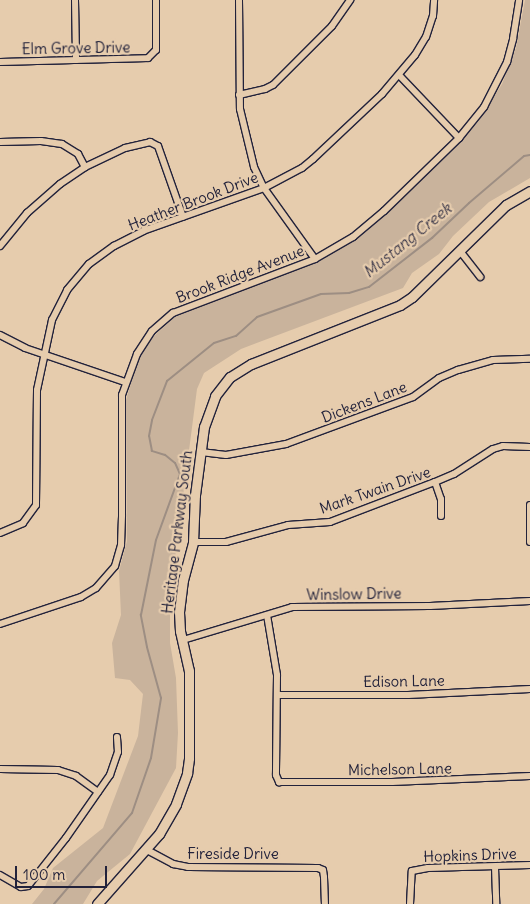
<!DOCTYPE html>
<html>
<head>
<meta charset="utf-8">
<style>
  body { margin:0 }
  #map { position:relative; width:530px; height:904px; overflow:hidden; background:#e6ccad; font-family:Delius,sans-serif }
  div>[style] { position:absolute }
  .green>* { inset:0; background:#c9b39c }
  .stream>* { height:2px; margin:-1px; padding:0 1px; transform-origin:1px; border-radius:1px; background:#9d8e83 }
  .roads { filter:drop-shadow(1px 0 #22223b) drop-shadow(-1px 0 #22223b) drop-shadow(0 1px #22223b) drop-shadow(0 -1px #22223b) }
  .street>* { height:6px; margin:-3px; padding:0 3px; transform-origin:3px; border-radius:3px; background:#e6ccad }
  .secondary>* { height:9px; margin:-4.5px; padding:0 4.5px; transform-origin:4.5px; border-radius:4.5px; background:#e6ccad }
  span { translate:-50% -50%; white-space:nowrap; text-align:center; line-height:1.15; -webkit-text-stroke:4.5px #e6ccad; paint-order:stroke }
  .street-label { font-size:15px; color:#22223b }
  .water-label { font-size:16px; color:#413d4d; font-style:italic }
  .scale { position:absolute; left:15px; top:866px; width:92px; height:22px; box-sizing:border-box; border:2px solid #22223b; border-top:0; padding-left:6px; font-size:15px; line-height:18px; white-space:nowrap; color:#22223b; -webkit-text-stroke:4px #e6ccad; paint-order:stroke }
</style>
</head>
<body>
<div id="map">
  <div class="green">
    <div style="clip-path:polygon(525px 0,530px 0,530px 178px,489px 202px,453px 236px,439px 254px,412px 273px,403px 288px,241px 349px,204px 373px,197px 389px,170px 597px,170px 643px,176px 678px,178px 733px,176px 768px,130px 854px,97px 881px,83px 904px,32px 904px,44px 889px,53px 868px,103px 828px,138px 736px,143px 694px,130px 680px,115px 678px,112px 643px,121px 615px,119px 571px,127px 541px,126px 400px,139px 357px,154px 336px,175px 317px,323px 259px,386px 214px,478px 122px,502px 84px,516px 48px)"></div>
  </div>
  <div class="stream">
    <div style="left:54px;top:904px;width:120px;rotate:-49.4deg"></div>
    <div style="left:132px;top:813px;width:58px;rotate:-70.9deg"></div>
    <div style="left:151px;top:758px;width:61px;rotate:-80.5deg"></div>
    <div style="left:161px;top:698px;width:53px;rotate:-105.4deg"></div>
    <div style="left:147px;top:647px;width:33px;rotate:-101deg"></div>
    <div style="left:141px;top:615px;width:76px;rotate:-78.7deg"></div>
    <div style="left:156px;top:540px;width:70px;rotate:-70deg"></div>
    <div style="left:180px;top:474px;width:12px;rotate:-114deg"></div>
    <div style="left:175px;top:463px;width:13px;rotate:-141deg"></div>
    <div style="left:165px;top:455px;width:14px;rotate:-163deg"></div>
    <div style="left:152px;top:451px;width:15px;rotate:-101deg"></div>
    <div style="left:149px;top:436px;width:16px;rotate:-79deg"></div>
    <div style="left:152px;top:420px;width:42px;rotate:-69deg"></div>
    <div style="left:167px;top:381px;width:60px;rotate:-39deg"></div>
    <div style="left:214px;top:343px;width:23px;rotate:-18deg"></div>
    <div style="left:236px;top:336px;width:28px;rotate:-42deg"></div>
    <div style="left:257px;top:317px;width:68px;rotate:-19.8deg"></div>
    <div style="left:321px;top:294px;width:28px;rotate:-2deg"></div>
    <div style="left:349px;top:293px;width:21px;rotate:-17deg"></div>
    <div style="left:369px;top:287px;width:80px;rotate:-37.9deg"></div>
    <div style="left:432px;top:238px;width:51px;rotate:-43.4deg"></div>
    <div style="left:469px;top:203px;width:72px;rotate:-40.5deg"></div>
    <div style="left:524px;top:156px;width:6px;rotate:-9deg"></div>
  </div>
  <div class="roads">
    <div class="street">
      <div style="left:75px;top:0;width:60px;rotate:89deg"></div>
      <div style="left:239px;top:0;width:109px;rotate:89.5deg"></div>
      <div style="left:240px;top:109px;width:60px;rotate:76.4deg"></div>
      <div style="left:254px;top:167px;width:23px;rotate:65deg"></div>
      <div style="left:264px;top:188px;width:87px;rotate:54.3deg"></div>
      <div style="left:0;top:62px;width:148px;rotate:-1.5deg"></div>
      <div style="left:148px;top:58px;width:11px;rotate:-45deg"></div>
      <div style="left:156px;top:50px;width:50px;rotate:-90deg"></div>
      <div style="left:399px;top:75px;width:87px;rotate:46.4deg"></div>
      <div style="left:239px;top:95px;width:27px;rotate:-13deg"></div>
      <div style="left:265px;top:89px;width:9px;rotate:-27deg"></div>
      <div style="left:273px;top:85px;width:83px;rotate:-45deg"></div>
      <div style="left:332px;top:26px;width:32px;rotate:-55deg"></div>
      <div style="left:0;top:142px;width:41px;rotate:-1.4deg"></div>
      <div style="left:41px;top:141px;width:21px;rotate:8deg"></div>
      <div style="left:62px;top:144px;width:19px;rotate:32deg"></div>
      <div style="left:78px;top:154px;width:15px;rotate:62deg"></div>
      <div style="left:0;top:246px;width:43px;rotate:-50.7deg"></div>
      <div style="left:27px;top:213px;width:44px;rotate:-41.3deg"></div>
      <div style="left:60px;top:184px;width:30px;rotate:-34deg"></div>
      <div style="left:85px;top:167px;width:44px;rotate:-25.4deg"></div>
      <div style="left:125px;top:148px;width:26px;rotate:-13deg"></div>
      <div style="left:150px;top:142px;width:9px;rotate:27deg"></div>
      <div style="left:158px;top:146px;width:75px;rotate:70.6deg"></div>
      <div style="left:460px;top:251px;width:33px;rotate:52deg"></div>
      <div style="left:0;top:335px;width:28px;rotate:27deg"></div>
      <div style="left:25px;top:348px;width:106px;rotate:18.8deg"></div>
      <div style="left:201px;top:452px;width:25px;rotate:7deg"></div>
      <div style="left:226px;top:455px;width:61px;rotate:-10.4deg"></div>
      <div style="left:286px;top:444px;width:135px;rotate:-20.3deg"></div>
      <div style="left:413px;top:397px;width:32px;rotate:-36deg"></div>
      <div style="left:439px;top:378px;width:21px;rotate:-23deg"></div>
      <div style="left:458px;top:370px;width:36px;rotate:-16deg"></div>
      <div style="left:493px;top:360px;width:37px;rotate:-2deg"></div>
      <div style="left:435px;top:482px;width:18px;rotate:71deg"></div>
      <div style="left:441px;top:499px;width:17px;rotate:90deg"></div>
      <div style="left:530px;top:505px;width:37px;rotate:90deg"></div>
      <div style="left:0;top:533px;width:25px;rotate:-23deg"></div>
      <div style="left:23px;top:523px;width:22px;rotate:-54deg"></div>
      <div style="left:36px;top:505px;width:115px;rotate:-89.5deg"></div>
      <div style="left:37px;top:390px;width:72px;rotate:-77.9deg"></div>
      <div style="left:52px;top:320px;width:34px;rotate:-63deg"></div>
      <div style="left:67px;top:290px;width:34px;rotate:-50deg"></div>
      <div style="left:89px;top:264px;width:31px;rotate:-36deg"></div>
      <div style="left:114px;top:246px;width:33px;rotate:-27deg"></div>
      <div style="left:143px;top:231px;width:128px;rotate:-19.6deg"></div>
      <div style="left:264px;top:188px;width:43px;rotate:-27.8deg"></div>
      <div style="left:302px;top:168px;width:14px;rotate:-39deg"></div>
      <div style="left:313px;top:159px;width:95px;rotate:-43.3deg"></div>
      <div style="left:382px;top:94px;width:51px;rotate:-49.8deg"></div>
      <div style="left:415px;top:55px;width:21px;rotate:-59deg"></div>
      <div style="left:426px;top:37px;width:22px;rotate:-72deg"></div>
      <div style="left:433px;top:16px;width:16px;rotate:-86deg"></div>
      <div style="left:193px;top:542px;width:33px"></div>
      <div style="left:226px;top:542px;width:64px;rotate:-15.3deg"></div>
      <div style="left:288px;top:525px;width:42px;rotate:-4.1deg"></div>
      <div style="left:330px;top:522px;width:112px;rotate:-20.9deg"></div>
      <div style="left:435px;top:482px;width:21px;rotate:-23deg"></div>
      <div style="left:454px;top:474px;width:46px;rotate:-32.7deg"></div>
      <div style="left:493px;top:449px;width:10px;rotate:-17deg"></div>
      <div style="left:503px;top:446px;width:27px;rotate:2deg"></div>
      <div style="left:267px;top:615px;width:61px;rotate:80.5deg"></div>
      <div style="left:277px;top:675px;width:100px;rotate:90.6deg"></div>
      <div style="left:276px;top:775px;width:8px;rotate:67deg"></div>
      <div style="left:279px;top:782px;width:113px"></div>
      <div style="left:392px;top:782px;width:138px;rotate:-2.5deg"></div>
      <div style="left:0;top:624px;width:85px;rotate:-18.4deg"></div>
      <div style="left:81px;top:597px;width:17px;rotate:-31deg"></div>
      <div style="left:96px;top:588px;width:29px;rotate:-49deg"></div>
      <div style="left:115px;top:566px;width:22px;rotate:-74deg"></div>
      <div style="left:121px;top:545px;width:30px;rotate:-88deg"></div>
      <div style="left:122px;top:515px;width:120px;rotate:-90deg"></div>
      <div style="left:122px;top:395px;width:44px;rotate:-69.9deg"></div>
      <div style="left:137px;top:354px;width:27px;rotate:-57deg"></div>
      <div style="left:152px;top:331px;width:28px;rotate:-41deg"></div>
      <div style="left:173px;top:313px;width:152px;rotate:-20.8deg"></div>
      <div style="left:315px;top:259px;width:44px;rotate:-30.1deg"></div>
      <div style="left:353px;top:237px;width:40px;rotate:-40deg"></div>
      <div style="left:384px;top:211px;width:105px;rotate:-44.2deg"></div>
      <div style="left:459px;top:138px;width:40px;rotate:-51deg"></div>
      <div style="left:484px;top:107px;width:51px;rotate:-62.9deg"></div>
      <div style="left:507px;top:62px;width:24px;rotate:-75deg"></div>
      <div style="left:513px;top:39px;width:39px;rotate:-81deg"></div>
      <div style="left:183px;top:640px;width:114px;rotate:-16.8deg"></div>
      <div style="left:292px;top:607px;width:138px;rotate:-0.4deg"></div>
      <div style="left:430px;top:606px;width:100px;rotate:-2.9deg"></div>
      <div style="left:278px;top:695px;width:130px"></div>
      <div style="left:408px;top:695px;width:122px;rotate:-2.8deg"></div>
      <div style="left:0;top:769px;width:58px;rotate:1deg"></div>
      <div style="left:58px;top:770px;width:19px;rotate:18deg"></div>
      <div style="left:76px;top:776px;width:27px;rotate:36deg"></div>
      <div style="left:147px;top:850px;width:30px;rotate:28deg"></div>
      <div style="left:173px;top:864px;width:15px;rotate:11deg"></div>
      <div style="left:188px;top:867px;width:130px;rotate:0.4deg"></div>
      <div style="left:318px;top:868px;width:5px;rotate:22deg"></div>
      <div style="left:323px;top:870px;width:7px;rotate:82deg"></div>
      <div style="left:324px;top:877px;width:27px;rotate:88deg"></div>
      <div style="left:495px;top:867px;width:37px;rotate:88deg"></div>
      <div style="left:0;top:875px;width:24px;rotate:30deg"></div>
      <div style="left:21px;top:887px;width:7px;rotate:-8deg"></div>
      <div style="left:28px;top:886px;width:61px;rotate:-51.6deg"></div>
      <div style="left:66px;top:838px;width:77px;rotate:-55.1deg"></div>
      <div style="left:110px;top:775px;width:24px;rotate:-71deg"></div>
      <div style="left:118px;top:752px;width:15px;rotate:-94deg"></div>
      <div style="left:410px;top:904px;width:33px;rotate:-87deg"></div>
      <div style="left:412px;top:871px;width:16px;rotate:-11deg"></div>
      <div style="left:428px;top:868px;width:102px;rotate:-1.7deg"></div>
    </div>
    <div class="secondary">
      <div style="left:97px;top:904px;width:94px;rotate:-48.5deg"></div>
      <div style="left:159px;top:834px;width:34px;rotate:-60deg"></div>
      <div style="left:176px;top:804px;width:33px;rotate:-70deg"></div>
      <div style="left:187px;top:773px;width:15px;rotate:-82deg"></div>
      <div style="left:189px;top:758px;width:87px;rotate:-90deg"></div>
      <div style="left:189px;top:671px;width:41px;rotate:-102.7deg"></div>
      <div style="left:180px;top:631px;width:19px;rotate:-93deg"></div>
      <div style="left:179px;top:612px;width:32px;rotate:-83deg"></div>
      <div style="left:183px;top:580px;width:39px;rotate:-75deg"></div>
      <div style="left:193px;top:542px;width:47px;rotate:-87.6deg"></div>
      <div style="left:195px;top:495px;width:69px;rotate:-82.5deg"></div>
      <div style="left:204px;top:427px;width:33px;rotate:-70deg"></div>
      <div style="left:215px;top:396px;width:24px;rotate:-52deg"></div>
      <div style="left:230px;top:377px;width:25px;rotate:-32deg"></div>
      <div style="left:251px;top:364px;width:160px;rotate:-21.6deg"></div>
      <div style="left:400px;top:305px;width:14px;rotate:-34deg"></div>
      <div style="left:412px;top:297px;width:132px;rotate:-44.4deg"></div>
      <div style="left:506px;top:205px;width:28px;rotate:-30deg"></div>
    </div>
  </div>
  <div class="street-label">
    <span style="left:76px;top:48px;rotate:-1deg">Elm Grove Drive</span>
    <span style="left:193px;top:201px;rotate:-21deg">Heather Brook Drive</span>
    <span style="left:240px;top:274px;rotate:-21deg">Brook Ridge Avenue</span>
    <span style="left:364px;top:402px;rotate:-21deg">Dickens Lane</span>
    <span style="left:375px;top:490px;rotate:-19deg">Mark Twain Drive</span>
    <span style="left:177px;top:532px;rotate:-83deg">Heritage Parkway South</span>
    <span style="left:354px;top:594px;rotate:-1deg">Winslow Drive</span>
    <span style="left:404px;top:681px;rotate:-1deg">Edison Lane</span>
    <span style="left:400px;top:769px;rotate:-1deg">Michelson Lane</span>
    <span style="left:233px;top:854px">Fireside Drive</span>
    <span style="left:470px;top:855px;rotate:-2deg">Hopkins Drive</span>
  </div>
  <div class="water-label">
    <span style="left:407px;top:240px;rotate:-39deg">Mustang Creek</span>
  </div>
  <div class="scale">100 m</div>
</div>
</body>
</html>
